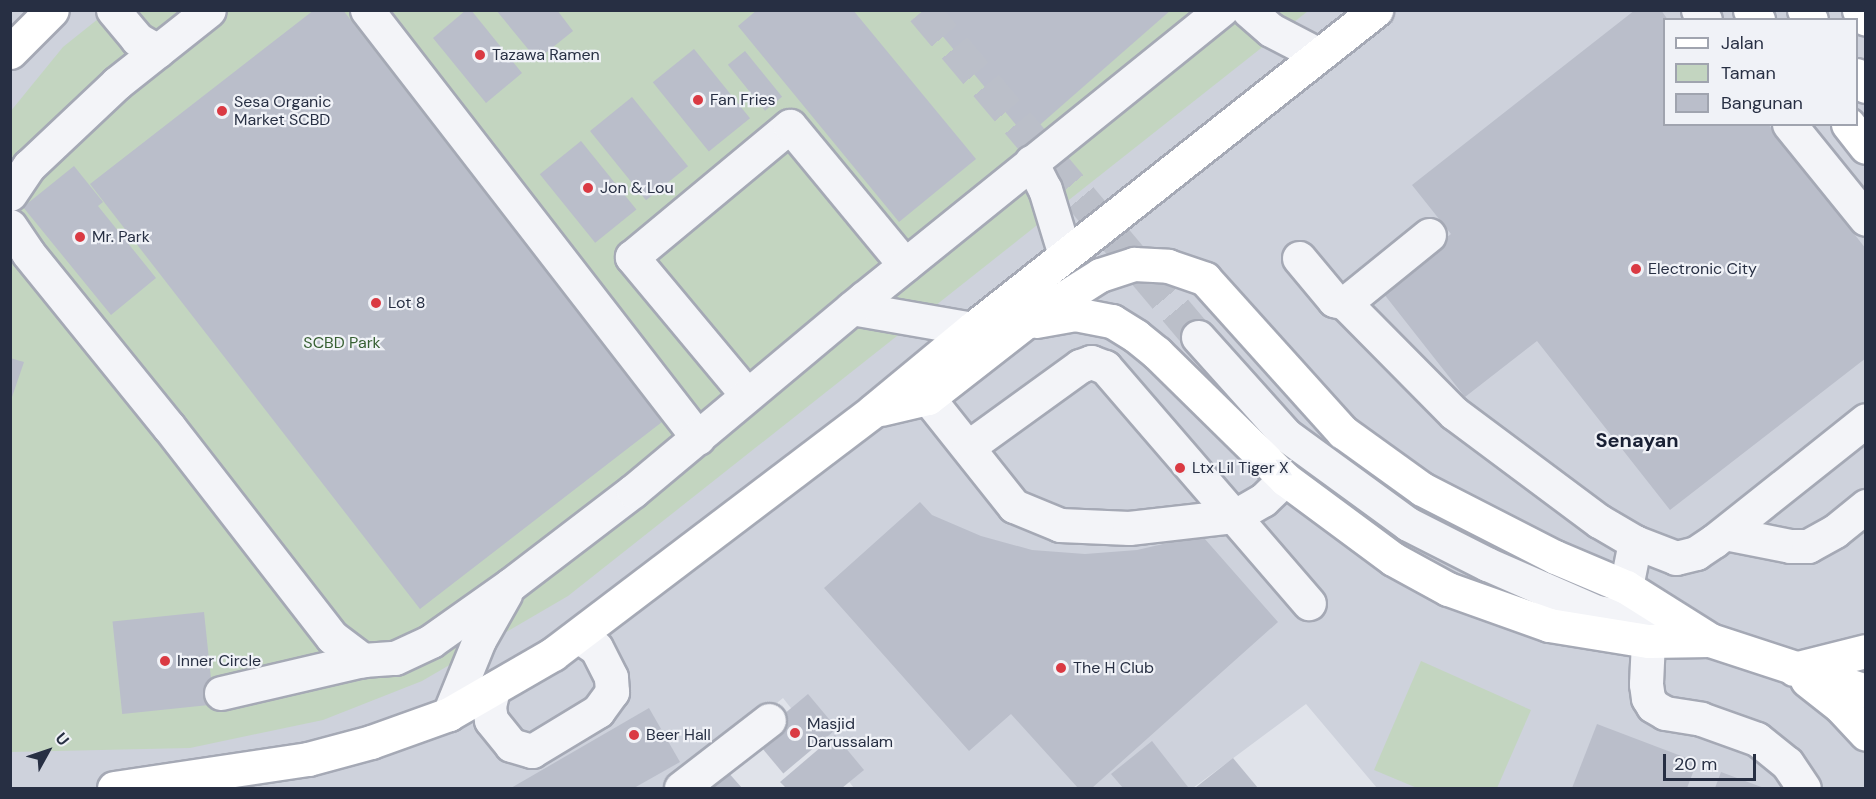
<!DOCTYPE html>
<html>
<head>
<meta charset="utf-8">
<style>
  body { margin:0 }
  #map { position:relative; width:1876px; height:799px; overflow:hidden; background:#e0e3ea; font-family:"DM Sans",sans-serif }
  div>[style] { position:absolute }
  .built>* { inset:0; background:#ced2dc }
  .green>* { inset:0; background:#c3d5c0 }
  .building>* { inset:0; background:#babeca; transform-origin:0 0 }
  .minor-tunnel>* { height:33px; margin-top:-16.5px; transform-origin:0; background:repeating-linear-gradient(90deg,#bbbfc9 0 33px,transparent 0 49px) }
  .roads { filter:drop-shadow(2px 0 #a5a9b5) drop-shadow(-2px 0 #a5a9b5) drop-shadow(0 2px #a5a9b5) drop-shadow(0 -2px #a5a9b5) }
  .minor>* { height:33px; margin:-16.5px; padding:0 16.5px; transform-origin:16.5px; border-radius:16.5px; background:#f3f4f8 }
  .major>* { height:33px; margin:-16.5px; padding:0 16.5px; transform-origin:16.5px; border-radius:16.5px; background:#fff }
  .dots>* { width:16px; height:16px; translate:-50% -50%; box-sizing:border-box; border:3px solid #f0f2f7; border-radius:50% }
  span { translate:-50% -50%; white-space:nowrap; text-align:center; line-height:1.15; -webkit-text-stroke:4.5px #f0f2f7; paint-order:stroke }
  .poi-label { font-size:16px; color:#272f43 }
  .left { translate:0 -50%; text-align:left }
  .park-label { font-size:16px; color:#376033 }
  .quarter-label { font-size:20px; color:#192034; font-weight:700 }
  .frame { position:absolute; inset:0; border:12px solid #272f43; pointer-events:none }
  .legend { position:absolute; left:1663px; top:18px; width:195px; height:108px; box-sizing:border-box; background:#f0f2f7; border:2px solid #a0a4af; margin:0; padding:8px 10px; list-style:none; font-size:18px; color:#272f43 }
  .legend li { display:flex; align-items:center; gap:12px; height:30px }
  .legend b { width:30px; border:2px solid #a0a4af }
  .north { position:absolute; left:18px; top:721px; width:60px; height:60px; -webkit-text-stroke:4px #f0f2f7; paint-order:stroke; rotate:50deg; font-size:16px; font-weight:700; line-height:24px; text-align:center; color:#272f43 }
  .north::after { content:''; display:block; margin:auto; width:21px; height:27px; background:#272f43; clip-path:polygon(50% 0,100% 100%,50% 72%,0 100%) }
  .scale { position:absolute; left:1663px; top:754px; width:93px; height:27px; box-sizing:border-box; border:3px solid #272f43; border-top:0; padding-left:8px; font-size:18px; line-height:21px; white-space:nowrap; color:#272f43; -webkit-text-stroke:4px #f0f2f7; paint-order:stroke }
</style>
</head>
<body>
<div id="map">
  <div class="built">
    <div style="clip-path:polygon(evenodd,10px 11px,1865px 11px,1865px 788px,1377px 788px,1306px 704px,1193px 788px,854px 788px,783px 698px,671px 788px,11px 788px,10px 11px,1664px 20px,1856px 20px,1856px 124px,1664px 124px,1664px 20px)"></div>
  </div>
  <div class="green">
    <div style="clip-path:polygon(108px 11px,1308px 11px,568px 596px,422px 681px,323px 720px,190px 748px,11px 752px,10px 112px,63px 47px)"></div>
    <div style="clip-path:polygon(1421px 661px,1531px 710px,1497px 788px,1417px 788px,1374px 770px)"></div>
  </div>
  <div class="building">
    <div style="clip-path:polygon(314px 10px,343px 10px,662px 422px,420px 609px,90px 184px)"></div>
    <div style="clip-path:polygon(466px 10px,471px 10px,522px 73px,486px 103px,433px 38px)"></div>
    <div style="clip-path:polygon(496px 10px,557px 10px,573px 31px,537px 60px)"></div>
    <div style="clip-path:polygon(757px 10px,853px 10px,976px 159px,899px 222px,738px 26px)"></div>
    <div style="clip-path:polygon(921px 10px,1171px 10px,1026px 137px)"></div>
    <div style="clip-path:polygon(1635px 10px,1661px 10px,1668px 20px,1664px 20px,1664px 124px,1768px 124px,1866px 249px,1866px 358px,1670px 510px,1537px 341px,1465px 397px,1380px 289px,1451px 234px,1412px 185px)"></div>
    <div style="left:694px;top:49px;width:89px;height:53px;rotate:51deg"></div>
    <div style="left:745px;top:51px;width:59px;height:22px;rotate:51deg"></div>
    <div style="left:632px;top:97px;width:89px;height:54px;rotate:51deg"></div>
    <div style="left:581px;top:141px;width:88px;height:53px;rotate:51deg"></div>
    <div style="clip-path:polygon(74px 166px,103px 202px,98px 206px,156px 278px,111px 315px,23px 207px)"></div>
    <div style="clip-path:polygon(10px 358px,24px 362px,11px 400px,10px 400px)"></div>
    <div style="clip-path:polygon(920px 502px,932px 515px,981px 536px,1032px 550px,1085px 554px,1137px 550px,1189px 538px,1197px 530px,1278px 622px,1092px 788px,1078px 788px,1011px 714px,969px 751px,824px 588px)"></div>
    <div style="left:204px;top:612px;width:93px;height:92px;rotate:84deg"></div>
    <div style="left:808px;top:694px;width:45px;height:70px;rotate:50deg"></div>
    <div style="clip-path:polygon(649px 708px,680px 762px,634px 788px,511px 788px)"></div>
    <div style="clip-path:polygon(1597px 724px,1697px 762px,1687px 788px,1572px 788px)"></div>
    <div style="clip-path:polygon(835px 735px,864px 770px,842px 788px,786px 788px,780px 782px)"></div>
    <div style="clip-path:polygon(1152px 741px,1188px 787px,1186px 788px,1123px 788px,1111px 774px)"></div>
    <div style="clip-path:polygon(1233px 758px,1258px 788px,1195px 788px)"></div>
    <div style="clip-path:polygon(727px 771px,742px 788px,706px 788px)"></div>
    <div style="clip-path:polygon(1721px 772px,1764px 788px,1715px 788px)"></div>
  </div>
  <div class="minor-tunnel">
    <div style="left:923px;top:10px;width:427px;rotate:49.9deg"></div>
  </div>
  <div class="roads">
    <div class="minor">
      <div style="left:113px;top:10px;width:38px;rotate:50deg"></div>
      <div style="left:137px;top:39px;width:24px;rotate:30deg"></div>
      <div style="left:367px;top:10px;width:541px;rotate:52.28deg"></div>
      <div style="left:1248px;top:10px;width:30px;rotate:41deg"></div>
      <div style="left:1271px;top:30px;width:54px;rotate:27.5deg"></div>
      <div style="left:1698px;top:10px;width:12px;rotate:55deg"></div>
      <div style="left:1789px;top:124px;width:122px;rotate:51deg"></div>
      <div style="left:1031px;top:162px;width:30px;rotate:63deg"></div>
      <div style="left:1045px;top:189px;width:69px;rotate:73.1deg"></div>
      <div style="left:10px;top:194px;width:34px;rotate:-56deg"></div>
      <div style="left:29px;top:166px;width:121px;rotate:-43.3deg"></div>
      <div style="left:117px;top:83px;width:117px;rotate:-38.4deg"></div>
      <div style="left:10px;top:226px;width:32px;rotate:56deg"></div>
      <div style="left:28px;top:253px;width:224px;rotate:51deg"></div>
      <div style="left:169px;top:427px;width:266px;rotate:52.2deg"></div>
      <div style="left:332px;top:637px;width:39px;rotate:37deg"></div>
      <div style="left:1299px;top:258px;width:55px;rotate:50.2deg"></div>
      <div style="left:1334px;top:300px;width:11px;rotate:15deg"></div>
      <div style="left:1345px;top:303px;width:155px;rotate:45.3deg"></div>
      <div style="left:1454px;top:413px;width:181px;rotate:36.7deg"></div>
      <div style="left:1599px;top:521px;width:42px;rotate:30.3deg"></div>
      <div style="left:1635px;top:542px;width:44px;rotate:21.3deg"></div>
      <div style="left:1676px;top:558px;width:21px;rotate:-14deg"></div>
      <div style="left:1696px;top:553px;width:22px;rotate:-34deg"></div>
      <div style="left:1714px;top:541px;width:194px;rotate:-38.5deg"></div>
      <div style="left:1345px;top:303px;width:108px;rotate:-39deg"></div>
      <div style="left:852px;top:308px;width:122px;rotate:9.9deg"></div>
      <div style="left:1198px;top:337px;width:132px;rotate:48.1deg"></div>
      <div style="left:1286px;top:435px;width:151px;rotate:36.1deg"></div>
      <div style="left:1408px;top:524px;width:89px;rotate:26.9deg"></div>
      <div style="left:1487px;top:564px;width:120px;rotate:23.6deg"></div>
      <div style="left:1597px;top:612px;width:43px;rotate:9.5deg"></div>
      <div style="left:1639px;top:619px;width:57px;rotate:16.2deg"></div>
      <div style="left:747px;top:395px;width:180px;rotate:-129.8deg"></div>
      <div style="left:632px;top:257px;width:205px;rotate:-39.7deg"></div>
      <div style="left:790px;top:126px;width:180px;rotate:50.4deg"></div>
      <div style="left:928px;top:398px;width:138px;rotate:51.5deg"></div>
      <div style="left:1014px;top:506px;width:50px;rotate:22.4deg"></div>
      <div style="left:1060px;top:525px;width:69px;rotate:2.5deg"></div>
      <div style="left:1129px;top:528px;width:107px;rotate:-6.5deg"></div>
      <div style="left:1235px;top:516px;width:32px;rotate:-30deg"></div>
      <div style="left:1263px;top:500px;width:30px;rotate:-44deg"></div>
      <div style="left:968px;top:447px;width:138px;rotate:-35.9deg"></div>
      <div style="left:1080px;top:366px;width:12px;rotate:-20deg"></div>
      <div style="left:1091px;top:362px;width:15px;rotate:20deg"></div>
      <div style="left:1105px;top:367px;width:312px;rotate:49.2deg"></div>
      <div style="left:1725px;top:533px;width:66px;rotate:11.3deg"></div>
      <div style="left:1790px;top:546px;width:18px"></div>
      <div style="left:1808px;top:546px;width:31px;rotate:-29deg"></div>
      <div style="left:1835px;top:531px;width:40px;rotate:-39deg"></div>
      <div style="left:1635px;top:542px;width:46px;rotate:101.3deg"></div>
      <div style="left:1626px;top:587px;width:58px;rotate:67.8deg"></div>
      <div style="left:1648px;top:641px;width:43px;rotate:92.7deg"></div>
      <div style="left:1646px;top:684px;width:14px;rotate:82deg"></div>
      <div style="left:1648px;top:698px;width:9px;rotate:58deg"></div>
      <div style="left:1653px;top:706px;width:14px;rotate:30deg"></div>
      <div style="left:1665px;top:713px;width:36px;rotate:9deg"></div>
      <div style="left:1701px;top:719px;width:59px;rotate:19.7deg"></div>
      <div style="left:1757px;top:739px;width:38px;rotate:39deg"></div>
      <div style="left:1787px;top:763px;width:30px;rotate:56deg"></div>
      <div style="left:493px;top:689px;width:18px;rotate:103deg"></div>
      <div style="left:489px;top:707px;width:13px;rotate:81deg"></div>
      <div style="left:491px;top:720px;width:32px;rotate:51deg"></div>
      <div style="left:511px;top:745px;width:22px;rotate:16deg"></div>
      <div style="left:532px;top:751px;width:77px;rotate:-31.2deg"></div>
      <div style="left:598px;top:711px;width:24px;rotate:-54deg"></div>
      <div style="left:612px;top:692px;width:15px;rotate:-94deg"></div>
      <div style="left:611px;top:677px;width:33px;rotate:-117deg"></div>
      <div style="left:596px;top:648px;width:22px;rotate:-146deg"></div>
      <div style="left:221px;top:693px;width:146px;rotate:-13.1deg"></div>
      <div style="left:363px;top:660px;width:32px;rotate:-4deg"></div>
      <div style="left:395px;top:658px;width:40px;rotate:-25deg"></div>
      <div style="left:431px;top:641px;width:97px;rotate:-35.3deg"></div>
      <div style="left:510px;top:585px;width:155px;rotate:-37.4deg"></div>
      <div style="left:633px;top:491px;width:301px;rotate:-39.9deg"></div>
      <div style="left:864px;top:298px;width:459px;rotate:-38.9deg"></div>
      <div style="left:449px;top:714px;width:80px;rotate:-67.9deg"></div>
      <div style="left:479px;top:640px;width:53px;rotate:-60.5deg"></div>
      <div style="left:681px;top:788px;width:111px;rotate:-37.7deg"></div>
    </div>
    <div class="major">
      <div style="left:1750px;top:10px;width:13px;rotate:51deg"></div>
      <div style="left:1804px;top:10px;width:12px;rotate:55deg"></div>
      <div style="left:1859px;top:10px;width:11px;rotate:52deg"></div>
      <div style="left:10px;top:52px;width:59px;rotate:-45deg"></div>
      <div style="left:1856px;top:75px;width:15px;rotate:48deg"></div>
      <div style="left:1848px;top:124px;width:29px;rotate:52deg"></div>
      <div style="left:1036px;top:321px;width:40px;rotate:-10deg"></div>
      <div style="left:1075px;top:314px;width:38px;rotate:11deg"></div>
      <div style="left:1112px;top:321px;width:28px;rotate:32deg"></div>
      <div style="left:1136px;top:336px;width:27px;rotate:39deg"></div>
      <div style="left:1157px;top:353px;width:180px;rotate:44.5deg"></div>
      <div style="left:1285px;top:479px;width:134px;rotate:36.5deg"></div>
      <div style="left:1393px;top:559px;width:63px;rotate:28.6deg"></div>
      <div style="left:1448px;top:589px;width:107px;rotate:19.6deg"></div>
      <div style="left:1549px;top:625px;width:100px;rotate:9.2deg"></div>
      <div style="left:1648px;top:641px;width:62px;rotate:-0.9deg"></div>
      <div style="left:881px;top:409px;width:48px;rotate:-13.2deg"></div>
      <div style="left:928px;top:398px;width:122px;rotate:-38deg"></div>
      <div style="left:1024px;top:323px;width:90px;rotate:-32.3deg"></div>
      <div style="left:1100px;top:275px;width:36px;rotate:-18deg"></div>
      <div style="left:1134px;top:264px;width:34px;rotate:3deg"></div>
      <div style="left:1168px;top:266px;width:39px;rotate:19deg"></div>
      <div style="left:1205px;top:279px;width:206px;rotate:48deg"></div>
      <div style="left:1343px;top:432px;width:97px;rotate:35.8deg"></div>
      <div style="left:1422px;top:489px;width:149px;rotate:27.1deg"></div>
      <div style="left:1555px;top:557px;width:77px;rotate:22.9deg"></div>
      <div style="left:1626px;top:587px;width:99px;rotate:32.2deg"></div>
      <div style="left:1710px;top:640px;width:164px;rotate:18.1deg"></div>
      <div style="left:1794px;top:669px;width:74px;rotate:-14deg"></div>
      <div style="left:1807px;top:680px;width:42px;rotate:38.2deg"></div>
      <div style="left:1840px;top:706px;width:38px;rotate:47deg"></div>
      <div style="left:114px;top:788px;width:196px;rotate:-8.5deg"></div>
      <div style="left:308px;top:759px;width:65px;rotate:-15.1deg"></div>
      <div style="left:371px;top:742px;width:83px;rotate:-19.7deg"></div>
      <div style="left:449px;top:714px;width:120px;rotate:-30deg"></div>
      <div style="left:553px;top:654px;width:403px;rotate:-37.2deg"></div>
      <div style="left:874px;top:410px;width:127px;rotate:-39.6deg"></div>
      <div style="left:972px;top:329px;width:515px;rotate:-38.29deg"></div>
    </div>
  </div>
  <div class="dots">
    <div style="left:480px;top:55px;background:#da3a43"></div>
    <div style="left:698px;top:100px;background:#da3a43"></div>
    <div style="left:222px;top:111px;background:#da3a43"></div>
    <div style="left:588px;top:188px;background:#da3a43"></div>
    <div style="left:80px;top:237px;background:#da3a43"></div>
    <div style="left:1636px;top:269px;background:#da3a43"></div>
    <div style="left:376px;top:303px;background:#da3a43"></div>
    <div style="left:1180px;top:468px;background:#da3a43"></div>
    <div style="left:165px;top:661px;background:#da3a43"></div>
    <div style="left:1061px;top:668px;background:#da3a43"></div>
    <div style="left:795px;top:733px;background:#da3a43"></div>
    <div style="left:634px;top:735px;background:#da3a43"></div>
  </div>
  <div class="poi-label">
    <span class="left" style="left:492px;top:55px">Tazawa Ramen</span>
    <span class="left" style="left:710px;top:100px">Fan Fries</span>
    <span class="left" style="left:234px;top:111px">Sesa Organic<br>Market SCBD</span>
    <span class="left" style="left:600px;top:188px">Jon &amp; Lou</span>
    <span class="left" style="left:92px;top:237px">Mr. Park</span>
    <span class="left" style="left:1648px;top:269px">Electronic City</span>
    <span class="left" style="left:388px;top:303px">Lot 8</span>
    <span class="left" style="left:1192px;top:468px">Ltx Lil Tiger X</span>
    <span class="left" style="left:177px;top:661px">Inner Circle</span>
    <span class="left" style="left:1073px;top:668px">The H Club</span>
    <span class="left" style="left:807px;top:733px">Masjid<br>Darussalam</span>
    <span class="left" style="left:646px;top:735px">Beer Hall</span>
  </div>
  <div class="park-label">
    <span style="left:342px;top:343px">SCBD Park</span>
  </div>
  <div class="quarter-label">
    <span style="left:1637px;top:440px">Senayan</span>
  </div>
  <div class="frame"></div>
  <ul class="legend">
  <li><b style="height:8px;background:#fff"></b>Jalan</li>
  <li><b style="height:16px;background:#c3d5c0"></b>Taman</li>
  <li><b style="height:16px;background:#babeca"></b>Bangunan</li>
  </ul>
  <div class="north">U</div>
  <div class="scale">20 m</div>
</div>
</body>
</html>
